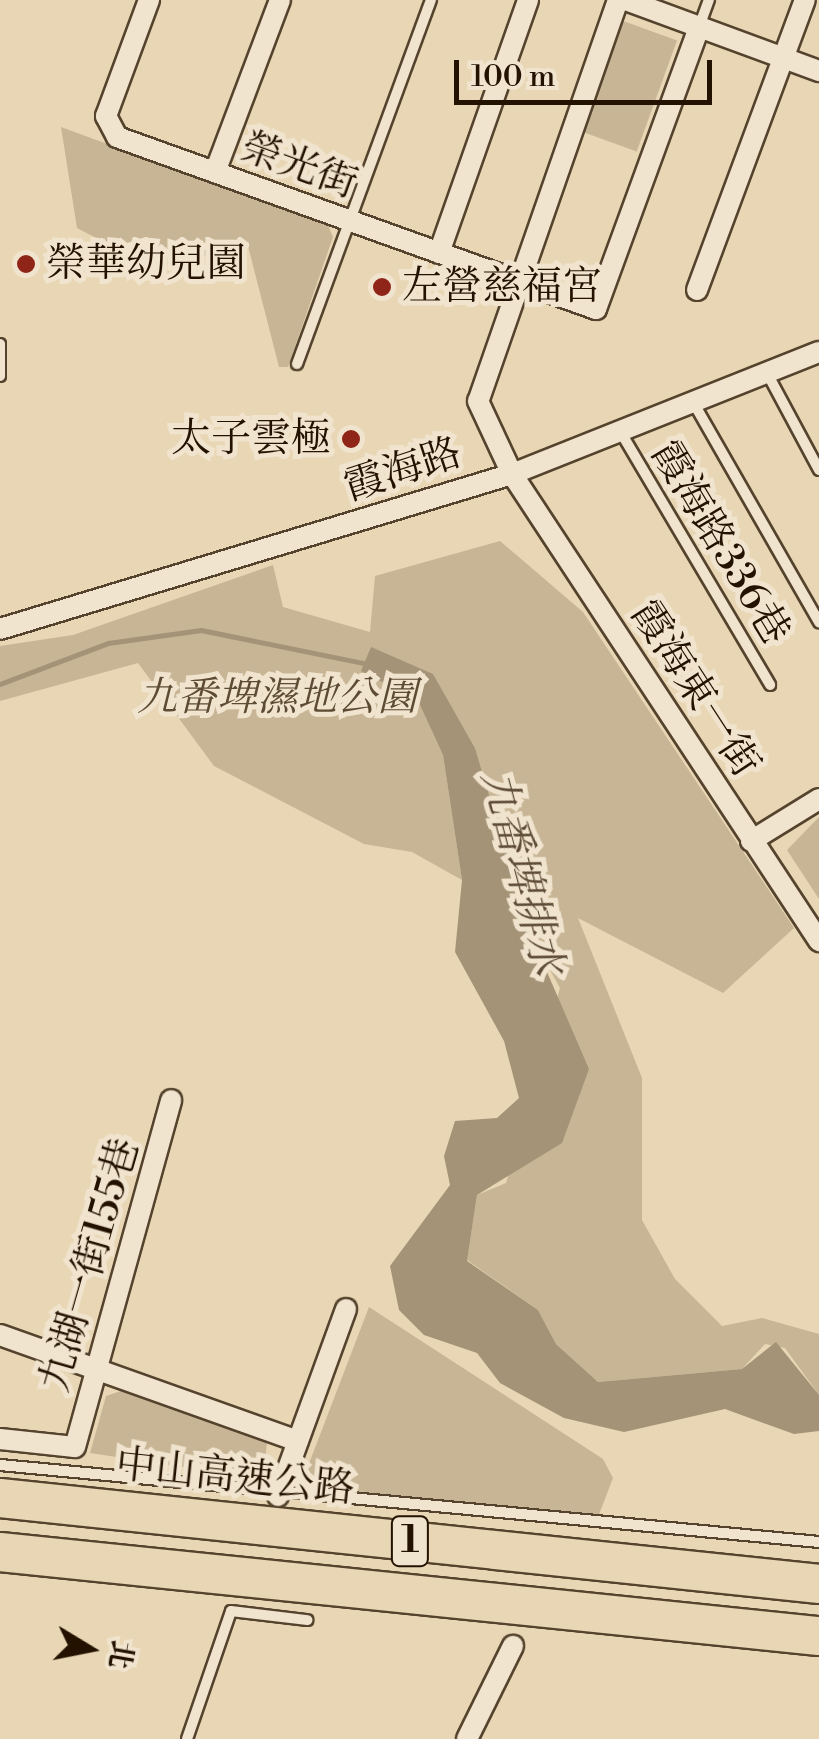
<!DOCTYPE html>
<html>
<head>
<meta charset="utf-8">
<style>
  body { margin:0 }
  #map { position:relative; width:819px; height:1739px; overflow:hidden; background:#e8d6b4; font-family:"Libre Bodoni","Noto Serif TC",serif }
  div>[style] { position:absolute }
  .green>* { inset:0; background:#c7b595; transform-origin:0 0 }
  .water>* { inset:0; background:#a59377 }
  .stream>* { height:5px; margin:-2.5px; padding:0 2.5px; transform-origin:2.5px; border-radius:2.5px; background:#a59377 }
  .roads { filter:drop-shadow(2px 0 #55432d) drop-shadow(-2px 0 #55432d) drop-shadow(0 2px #55432d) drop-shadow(0 -2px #55432d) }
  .service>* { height:10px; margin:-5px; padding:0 5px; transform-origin:5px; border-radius:5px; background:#f0e4ce }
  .minor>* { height:20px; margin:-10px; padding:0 10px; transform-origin:10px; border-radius:10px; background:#f0e4ce }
  .motorway>* { height:38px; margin:-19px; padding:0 19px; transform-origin:19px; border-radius:19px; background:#e8d6b4 }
  .dots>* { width:28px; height:28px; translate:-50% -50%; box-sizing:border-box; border:5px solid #f0e4ce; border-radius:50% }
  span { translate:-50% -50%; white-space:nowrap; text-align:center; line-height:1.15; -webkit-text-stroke:10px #f0e4ce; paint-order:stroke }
  .shield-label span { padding:2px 8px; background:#f0e4ce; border:2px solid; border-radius:8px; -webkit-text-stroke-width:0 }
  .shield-label { font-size:38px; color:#241200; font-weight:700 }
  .street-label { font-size:40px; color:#241200 }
  .poi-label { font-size:40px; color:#241200 }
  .left { translate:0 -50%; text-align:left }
  .right { translate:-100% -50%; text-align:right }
  .park-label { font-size:40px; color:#5d4b34; font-style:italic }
  .water-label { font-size:42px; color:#5e4c36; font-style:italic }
  .north { position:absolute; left:40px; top:1599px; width:100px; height:100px; -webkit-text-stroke:8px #f0e4ce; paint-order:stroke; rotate:100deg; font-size:28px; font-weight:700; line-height:40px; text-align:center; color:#241200 }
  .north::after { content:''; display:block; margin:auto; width:35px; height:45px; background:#241200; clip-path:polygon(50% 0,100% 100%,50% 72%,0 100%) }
  .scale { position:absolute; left:454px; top:60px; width:258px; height:45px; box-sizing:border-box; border:5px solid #241200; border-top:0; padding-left:12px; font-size:30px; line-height:35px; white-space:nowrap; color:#241200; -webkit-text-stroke:8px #f0e4ce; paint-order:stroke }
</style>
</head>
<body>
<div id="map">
  <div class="green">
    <div style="left:615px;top:18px;width:66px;height:118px;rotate:20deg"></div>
    <div style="clip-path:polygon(61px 127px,328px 225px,333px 237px,288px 367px,279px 367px,248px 246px,154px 268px,77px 228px)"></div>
    <div style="clip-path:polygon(500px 541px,583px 612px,794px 928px,723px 993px,578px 918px,642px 1078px,642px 1220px,675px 1279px,722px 1326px,762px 1318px,819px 1334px,819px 1395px,785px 1348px,765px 1344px,742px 1369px,598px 1382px,556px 1344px,538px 1310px,467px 1260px,477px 1195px,506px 1183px,560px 988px,531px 936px,475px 748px,433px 675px,361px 671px,418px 701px,443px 755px,462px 880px,412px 852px,364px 844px,214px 766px,138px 663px,0 701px,0 646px,73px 635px,273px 565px,283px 607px,370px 632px,375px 576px)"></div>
    <div style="clip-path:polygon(819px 817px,819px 899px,787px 850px)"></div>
    <div style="clip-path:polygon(369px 1307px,603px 1459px,613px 1478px,598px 1517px,300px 1487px)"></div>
    <div style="clip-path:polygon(121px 1391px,267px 1442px,263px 1479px,90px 1453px,106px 1396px)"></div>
  </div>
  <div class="water">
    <div style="clip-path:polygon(371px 647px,433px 674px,475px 748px,531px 935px,589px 1069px,562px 1143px,477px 1195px,467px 1261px,538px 1310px,556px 1344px,598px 1382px,742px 1369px,776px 1342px,819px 1395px,819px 1431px,794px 1434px,725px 1409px,624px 1432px,564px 1418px,500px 1383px,477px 1353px,424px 1335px,399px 1310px,390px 1266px,450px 1185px,444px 1156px,455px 1121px,497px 1118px,519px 1098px,504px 1041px,455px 952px,462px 880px,443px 755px,418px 701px,361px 671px)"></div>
  </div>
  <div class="stream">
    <div style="left:0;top:684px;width:116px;rotate:-20.8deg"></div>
    <div style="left:108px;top:643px;width:94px;rotate:-8deg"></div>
    <div style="left:201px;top:630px;width:170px;rotate:11.5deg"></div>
  </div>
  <div class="roads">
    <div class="service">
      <div style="left:699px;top:27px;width:29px;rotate:-70deg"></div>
      <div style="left:0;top:344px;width:32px;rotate:90deg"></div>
      <div style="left:297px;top:364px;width:388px;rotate:-69.8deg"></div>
      <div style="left:767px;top:373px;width:110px;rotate:61.8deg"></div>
      <div style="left:693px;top:402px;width:254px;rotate:60.2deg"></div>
      <div style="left:620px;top:431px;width:295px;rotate:59.4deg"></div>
      <div style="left:0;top:1465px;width:823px;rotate:5.37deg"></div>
      <div style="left:187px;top:1739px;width:135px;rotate:-71deg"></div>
      <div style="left:231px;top:1611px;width:77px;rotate:6.8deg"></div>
    </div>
    <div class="minor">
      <div style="left:149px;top:0;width:124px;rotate:110.3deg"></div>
      <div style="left:106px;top:116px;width:24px;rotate:62deg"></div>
      <div style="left:117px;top:137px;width:509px;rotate:19.75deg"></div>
      <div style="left:596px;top:309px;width:300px;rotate:-69.9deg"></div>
      <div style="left:618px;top:0;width:425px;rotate:109.2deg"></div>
      <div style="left:478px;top:401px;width:81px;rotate:65deg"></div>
      <div style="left:512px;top:474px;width:559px;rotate:56.68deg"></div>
      <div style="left:626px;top:0;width:206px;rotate:20.2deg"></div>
      <div style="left:215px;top:172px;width:184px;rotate:-69.3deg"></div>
      <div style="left:439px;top:253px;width:268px;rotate:-70.6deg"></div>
      <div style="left:697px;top:290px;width:309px;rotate:-69.6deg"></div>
      <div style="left:0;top:629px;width:535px;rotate:-16.84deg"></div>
      <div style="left:512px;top:474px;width:330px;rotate:-21.7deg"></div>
      <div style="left:751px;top:841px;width:80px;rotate:-31.7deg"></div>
      <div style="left:0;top:1335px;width:316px;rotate:19.6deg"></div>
      <div style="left:0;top:1439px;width:75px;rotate:6.1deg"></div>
      <div style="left:75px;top:1447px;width:360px;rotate:-74.5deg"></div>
      <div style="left:278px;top:1496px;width:199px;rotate:-70deg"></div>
      <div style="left:467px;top:1739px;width:104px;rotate:-63.7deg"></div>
    </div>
    <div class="motorway">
      <div style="left:0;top:1498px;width:824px;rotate:5.99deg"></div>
      <div style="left:0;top:1552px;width:823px;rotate:5.86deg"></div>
    </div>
  </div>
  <div class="dots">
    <div style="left:26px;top:264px;background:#8f2418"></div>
    <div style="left:382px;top:287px;background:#8f2418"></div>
    <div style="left:351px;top:439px;background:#8f2418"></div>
  </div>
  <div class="shield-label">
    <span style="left:410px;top:1541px">1</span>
  </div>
  <div class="street-label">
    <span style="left:299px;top:166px;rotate:20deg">榮光街</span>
    <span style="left:403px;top:470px;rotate:-18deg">霞海路</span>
    <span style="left:720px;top:543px;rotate:59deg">霞海路336巷</span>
    <span style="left:695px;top:689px;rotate:57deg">霞海東一街</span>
    <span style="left:90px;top:1265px;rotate:-74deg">九湖一街155巷</span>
    <span style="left:235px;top:1477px;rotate:6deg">中山高速公路</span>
  </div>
  <div class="poi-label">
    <span class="left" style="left:46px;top:264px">榮華幼兒園</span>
    <span class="left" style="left:402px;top:287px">左營慈福宮</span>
    <span class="right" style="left:331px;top:439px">太子雲極</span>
  </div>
  <div class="park-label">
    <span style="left:277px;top:698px">九番埤濕地公園</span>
  </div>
  <div class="water-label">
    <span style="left:521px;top:873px;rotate:75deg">九番埤排水</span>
  </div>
  <div class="north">北</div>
  <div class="scale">100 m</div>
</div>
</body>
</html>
